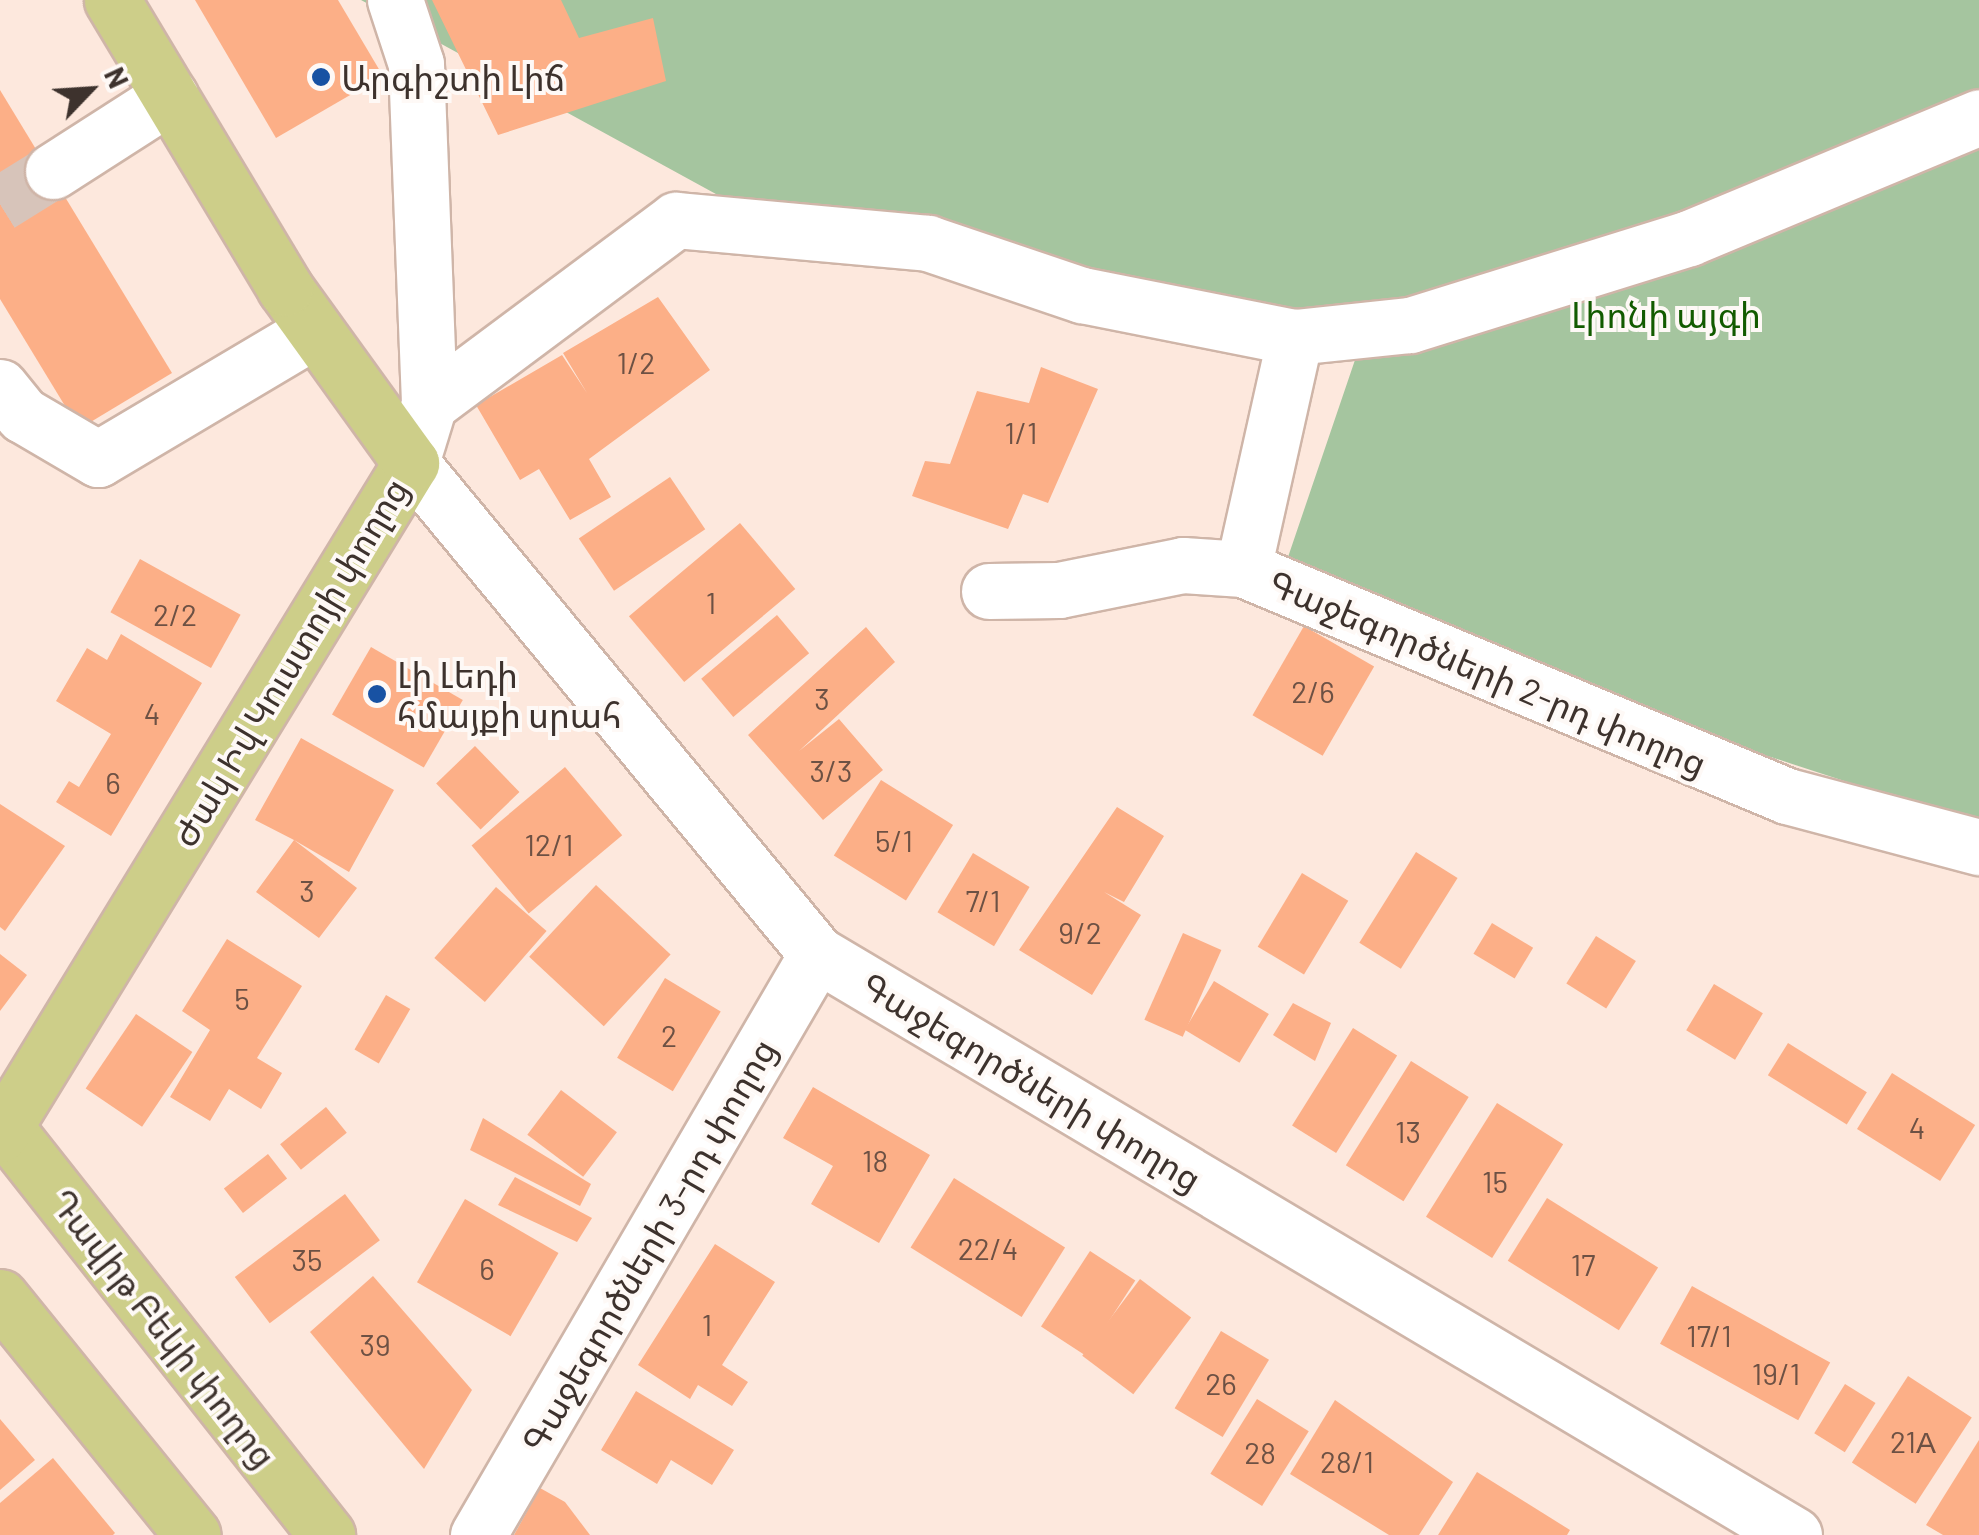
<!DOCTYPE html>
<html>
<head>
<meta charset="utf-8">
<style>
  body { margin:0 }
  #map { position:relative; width:1979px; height:1535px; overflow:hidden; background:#fde8dd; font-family:Barlow,"Noto Sans Armenian",sans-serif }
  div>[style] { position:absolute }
  .green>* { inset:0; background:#a5c59f }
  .building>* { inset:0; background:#fcaf87; transform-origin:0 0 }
  .minor-tunnel>* { height:55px; margin-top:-27.5px; transform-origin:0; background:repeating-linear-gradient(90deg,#d7c4ba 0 55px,transparent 0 83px) }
  .roads { filter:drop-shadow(2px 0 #cfb5a8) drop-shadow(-2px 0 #cfb5a8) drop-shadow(0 2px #cfb5a8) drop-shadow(0 -2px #cfb5a8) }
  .minor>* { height:55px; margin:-27.5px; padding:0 27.5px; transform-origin:27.5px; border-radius:27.5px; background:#fff }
  .major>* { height:55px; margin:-27.5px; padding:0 27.5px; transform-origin:27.5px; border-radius:27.5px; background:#cdce89 }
  .dots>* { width:28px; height:28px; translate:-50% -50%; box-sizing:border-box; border:5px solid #fef9f6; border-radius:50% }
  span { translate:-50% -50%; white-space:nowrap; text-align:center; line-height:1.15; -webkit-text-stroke:8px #fef9f6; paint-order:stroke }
  .number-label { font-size:30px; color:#6d5144 }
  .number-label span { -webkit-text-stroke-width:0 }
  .poi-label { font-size:35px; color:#3d322d }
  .left { translate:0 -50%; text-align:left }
  .park-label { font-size:35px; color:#125b00 }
  .street-label { font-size:35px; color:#3d322d }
  .north { position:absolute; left:40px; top:40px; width:100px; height:100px; -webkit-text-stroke:8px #fef9f6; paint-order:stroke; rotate:65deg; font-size:28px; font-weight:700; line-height:40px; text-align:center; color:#3d322d }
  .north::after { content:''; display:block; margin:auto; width:35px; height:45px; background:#3d322d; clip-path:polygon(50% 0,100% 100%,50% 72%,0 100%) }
</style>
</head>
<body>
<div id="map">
  <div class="green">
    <div style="clip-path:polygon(361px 0,1979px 0,1979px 825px,1679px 727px,1287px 560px,1356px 357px,989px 295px,736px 205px)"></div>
  </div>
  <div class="building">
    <div style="clip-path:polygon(195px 0,338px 0,383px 76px,276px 138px)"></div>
    <div style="clip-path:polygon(432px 0,561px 0,579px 38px,653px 18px,666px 81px,498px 135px)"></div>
    <div style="clip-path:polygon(0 90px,172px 373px,79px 429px,0 299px)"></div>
    <div style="clip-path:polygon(658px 297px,710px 370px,589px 459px,611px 497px,570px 520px,539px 469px,520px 480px,476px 405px,562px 355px,587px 393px,563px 353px)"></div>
    <div style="clip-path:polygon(1041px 367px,1098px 389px,1048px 503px,1023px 494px,1008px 529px,912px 496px,925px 461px,950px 464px,977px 391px,1029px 403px)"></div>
    <div style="left:670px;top:477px;width:63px;height:110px;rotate:56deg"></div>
    <div style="left:740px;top:523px;width:86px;height:145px;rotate:50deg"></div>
    <div style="left:140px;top:559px;width:115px;height:61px;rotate:29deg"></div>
    <div style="left:777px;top:615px;width:50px;height:99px;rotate:50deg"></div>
    <div style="left:1304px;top:626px;width:81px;height:103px;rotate:30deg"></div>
    <div style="clip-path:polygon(866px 627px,895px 662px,799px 751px,839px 719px,883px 770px,823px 820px,748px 735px)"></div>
    <div style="clip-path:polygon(121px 634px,202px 683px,111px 836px,56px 802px,69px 781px,79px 787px,111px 734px,56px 701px,87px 648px,107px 660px)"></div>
    <div style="left:371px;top:647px;width:106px;height:78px;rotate:30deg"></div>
    <div style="clip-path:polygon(301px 738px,394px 790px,349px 872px,294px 840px,357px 888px,319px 938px,256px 892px,294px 840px,255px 820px)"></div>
    <div style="left:475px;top:746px;width:64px;height:54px;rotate:46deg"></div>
    <div style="left:565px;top:767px;width:89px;height:122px;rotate:50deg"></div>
    <div style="left:881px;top:780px;width:85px;height:89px;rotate:32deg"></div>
    <div style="clip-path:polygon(0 804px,65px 846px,5px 931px,0 927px)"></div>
    <div style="clip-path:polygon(1117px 807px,1164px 836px,1124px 902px,1104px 892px,1141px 915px,1092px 995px,1019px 950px)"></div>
    <div style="left:1416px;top:852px;width:49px;height:107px;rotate:32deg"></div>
    <div style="left:973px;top:853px;width:66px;height:69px;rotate:31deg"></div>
    <div style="left:1302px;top:873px;width:54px;height:86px;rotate:31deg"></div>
    <div style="left:596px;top:885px;width:102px;height:98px;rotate:43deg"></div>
    <div style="left:496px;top:887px;width:67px;height:94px;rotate:41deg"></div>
    <div style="left:1492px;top:923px;width:48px;height:36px;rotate:31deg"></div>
    <div style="left:1183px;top:933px;width:42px;height:95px;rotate:24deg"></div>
    <div style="left:1596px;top:936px;width:47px;height:56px;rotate:32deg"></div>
    <div style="clip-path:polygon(227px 939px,302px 986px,257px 1058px,282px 1073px,261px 1109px,229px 1089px,210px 1121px,170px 1097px,210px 1030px,182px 1011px)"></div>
    <div style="clip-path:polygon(0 954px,27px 975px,0 1011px)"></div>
    <div style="left:665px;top:978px;width:65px;height:93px;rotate:31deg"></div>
    <div style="left:1214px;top:981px;width:64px;height:57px;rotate:31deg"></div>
    <div style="left:1714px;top:984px;width:57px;height:54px;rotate:31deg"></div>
    <div style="left:386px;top:995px;width:28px;height:63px;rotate:30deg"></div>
    <div style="clip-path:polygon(1293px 1003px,1331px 1023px,1315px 1061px,1273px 1035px)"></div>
    <div style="left:136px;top:1014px;width:68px;height:90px;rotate:34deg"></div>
    <div style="left:1353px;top:1028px;width:52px;height:115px;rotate:32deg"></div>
    <div style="left:1788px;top:1043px;width:93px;height:38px;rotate:32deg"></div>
    <div style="left:1411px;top:1061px;width:68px;height:123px;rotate:32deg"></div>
    <div style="left:1892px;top:1073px;width:98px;height:66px;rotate:32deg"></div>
    <div style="clip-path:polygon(813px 1087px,930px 1155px,879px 1243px,811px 1204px,833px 1166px,783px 1138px)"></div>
    <div style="left:561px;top:1090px;width:70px;height:56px;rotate:37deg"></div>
    <div style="left:1497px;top:1103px;width:78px;height:134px;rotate:32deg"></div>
    <div style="left:326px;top:1107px;width:33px;height:59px;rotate:51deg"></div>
    <div style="clip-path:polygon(483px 1118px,591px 1184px,580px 1206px,470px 1150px)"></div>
    <div style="left:268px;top:1154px;width:31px;height:56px;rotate:52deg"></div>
    <div style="clip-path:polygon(515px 1177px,592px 1218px,577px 1242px,498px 1205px)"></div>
    <div style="left:954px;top:1178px;width:131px;height:82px;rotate:32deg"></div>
    <div style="left:345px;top:1194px;width:58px;height:138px;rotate:53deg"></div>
    <div style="left:1547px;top:1198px;width:131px;height:74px;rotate:32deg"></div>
    <div style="left:465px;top:1199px;width:108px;height:96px;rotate:30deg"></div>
    <div style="clip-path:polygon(715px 1244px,775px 1282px,722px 1365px,748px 1382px,732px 1406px,698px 1385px,690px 1399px,638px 1365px)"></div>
    <div style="left:1090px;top:1251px;width:54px;height:90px;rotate:33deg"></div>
    <div style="clip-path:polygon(373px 1276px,472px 1390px,424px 1469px,310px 1332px)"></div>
    <div style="left:1140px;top:1279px;width:64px;height:96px;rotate:37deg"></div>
    <div style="left:1692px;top:1286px;width:158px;height:66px;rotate:29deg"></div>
    <div style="left:1221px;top:1331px;width:56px;height:90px;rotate:31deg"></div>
    <div style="left:1908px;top:1376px;width:76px;height:103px;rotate:33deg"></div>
    <div style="left:1845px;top:1384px;width:36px;height:58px;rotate:32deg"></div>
    <div style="clip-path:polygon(636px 1391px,734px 1450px,712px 1485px,671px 1460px,657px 1484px,601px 1450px)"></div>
    <div style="left:1257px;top:1399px;width:61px;height:88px;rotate:32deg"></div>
    <div style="clip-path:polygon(1335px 1400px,1453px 1482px,1419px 1535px,1389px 1535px,1290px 1474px)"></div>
    <div style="clip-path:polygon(0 1419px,35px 1460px,0 1490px)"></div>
    <div style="clip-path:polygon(1979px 1440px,1979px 1535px,1943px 1535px,1926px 1525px)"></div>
    <div style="clip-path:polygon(53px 1458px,115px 1533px,113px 1535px,0 1535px,0 1503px)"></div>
    <div style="clip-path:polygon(1477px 1472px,1570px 1530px,1567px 1535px,1438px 1535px)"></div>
    <div style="clip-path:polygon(540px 1488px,565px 1502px,590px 1535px,514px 1535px)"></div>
  </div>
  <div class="minor-tunnel">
    <div style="left:0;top:204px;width:62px;rotate:-31.9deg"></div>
  </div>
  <div class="roads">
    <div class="minor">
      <div style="left:395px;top:0;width:67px;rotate:71.8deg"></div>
      <div style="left:416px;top:64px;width:340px;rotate:87.8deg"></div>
      <div style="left:53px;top:171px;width:139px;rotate:-32.7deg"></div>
      <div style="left:0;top:387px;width:36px;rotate:51deg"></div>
      <div style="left:23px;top:415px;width:87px;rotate:30.4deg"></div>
      <div style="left:98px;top:459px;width:252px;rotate:-30.7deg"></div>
      <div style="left:1243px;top:569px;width:238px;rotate:-77.4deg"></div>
      <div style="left:989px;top:591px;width:70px;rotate:-0.8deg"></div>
      <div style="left:1059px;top:590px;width:126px;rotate:-11.4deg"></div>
      <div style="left:1183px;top:565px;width:60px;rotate:3.8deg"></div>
      <div style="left:1243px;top:569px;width:589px;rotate:22.65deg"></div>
      <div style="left:1787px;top:796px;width:199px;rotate:14.9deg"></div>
      <div style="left:478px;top:1535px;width:673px;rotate:-59.74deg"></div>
      <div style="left:1794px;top:1535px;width:1137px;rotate:-149.26deg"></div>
      <div style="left:817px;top:954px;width:637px;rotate:-129.59deg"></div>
      <div style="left:411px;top:463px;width:62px;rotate:-73deg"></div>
      <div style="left:429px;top:404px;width:308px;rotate:-36.7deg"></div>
      <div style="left:676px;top:220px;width:253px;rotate:5.2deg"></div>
      <div style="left:928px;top:243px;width:163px;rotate:18.7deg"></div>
      <div style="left:1082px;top:295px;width:217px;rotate:11.2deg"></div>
      <div style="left:1295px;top:337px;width:116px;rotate:-6deg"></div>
      <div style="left:1410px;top:325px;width:292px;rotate:-17.3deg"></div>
      <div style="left:1689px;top:238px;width:314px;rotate:-22.6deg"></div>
    </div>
    <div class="major">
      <div style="left:0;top:1121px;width:528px;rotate:51.7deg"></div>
      <div style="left:0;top:1134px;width:787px;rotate:-58.51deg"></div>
      <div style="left:411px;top:463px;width:216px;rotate:-125.8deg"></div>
      <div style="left:285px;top:288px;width:336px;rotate:-121deg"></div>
      <div style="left:0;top:1297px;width:306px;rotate:51deg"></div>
    </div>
  </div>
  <div class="dots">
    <div style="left:321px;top:77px;background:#1852a3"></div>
    <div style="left:377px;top:694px;background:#1852a3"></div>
  </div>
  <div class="number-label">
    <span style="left:636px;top:362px">1/2</span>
    <span style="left:1021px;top:432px">1/1</span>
    <span style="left:711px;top:602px">1</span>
    <span style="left:175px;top:614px">2/2</span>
    <span style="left:1313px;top:691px">2/6</span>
    <span style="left:822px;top:698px">3</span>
    <span style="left:152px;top:713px">4</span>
    <span style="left:831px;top:770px">3/3</span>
    <span style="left:113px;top:782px">6</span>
    <span style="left:894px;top:840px">5/1</span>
    <span style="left:549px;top:844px">12/1</span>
    <span style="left:307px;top:890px">3</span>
    <span style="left:983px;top:900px">7/1</span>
    <span style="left:1080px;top:932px">9/2</span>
    <span style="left:242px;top:998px">5</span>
    <span style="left:669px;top:1035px">2</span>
    <span style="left:1917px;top:1127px">4</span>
    <span style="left:1408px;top:1131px">13</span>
    <span style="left:875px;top:1160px">18</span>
    <span style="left:1495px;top:1181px">15</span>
    <span style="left:988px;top:1248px">22/4</span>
    <span style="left:307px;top:1259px">35</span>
    <span style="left:1583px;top:1264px">17</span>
    <span style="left:487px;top:1268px">6</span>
    <span style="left:707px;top:1324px">1</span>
    <span style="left:1709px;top:1335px">17/1</span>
    <span style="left:375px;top:1344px">39</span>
    <span style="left:1776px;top:1373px">19/1</span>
    <span style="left:1221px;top:1383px">26</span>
    <span style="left:1913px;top:1441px">21А</span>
    <span style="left:1260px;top:1452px">28</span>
    <span style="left:1347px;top:1461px">28/1</span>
  </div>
  <div class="poi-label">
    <span class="left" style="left:341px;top:77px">Արգիշտի Լիճ</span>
    <span class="left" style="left:397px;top:694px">Լի Լեդի<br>հմայքի սրահ</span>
  </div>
  <div class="park-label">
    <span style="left:1666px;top:314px">Լիոնի այգի</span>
  </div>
  <div class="street-label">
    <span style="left:289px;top:662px;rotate:-59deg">Ժակ Իվ Կուստոյի փողոց</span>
    <span style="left:1488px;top:672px;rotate:23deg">Գաջեգործների 2-րդ փողոց</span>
    <span style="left:1032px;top:1081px;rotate:31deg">Գաջեգործների փողոց</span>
    <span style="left:648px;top:1245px;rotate:-60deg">Գաջեգործների 3-րդ փողոց</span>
    <span style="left:164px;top:1328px;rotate:52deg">Դավիթ Բեկի փողոց</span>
  </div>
  <div class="north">N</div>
</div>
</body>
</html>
